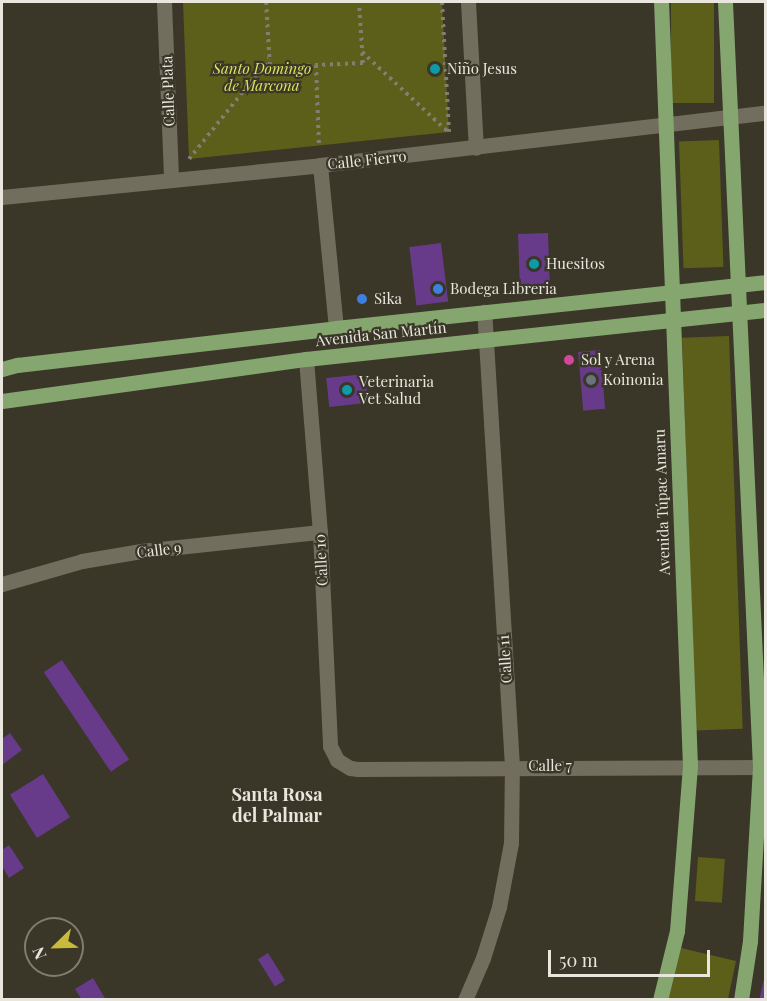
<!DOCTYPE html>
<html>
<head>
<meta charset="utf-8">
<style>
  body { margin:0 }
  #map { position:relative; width:767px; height:1001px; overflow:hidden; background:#3a3628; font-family:"Playfair Display",serif }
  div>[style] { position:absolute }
  .green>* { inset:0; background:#5b5f19; transform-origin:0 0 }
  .building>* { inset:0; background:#673b89; transform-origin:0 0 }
  .path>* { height:4px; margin-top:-2px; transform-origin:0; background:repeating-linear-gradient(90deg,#817e72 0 3px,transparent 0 7.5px) }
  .minor>* { height:15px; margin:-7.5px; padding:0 7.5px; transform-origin:7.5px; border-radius:7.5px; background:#726e5e }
  .major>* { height:15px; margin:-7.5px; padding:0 7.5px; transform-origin:7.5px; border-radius:7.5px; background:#86a670 }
  .dots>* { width:16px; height:16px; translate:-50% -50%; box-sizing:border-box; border:3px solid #3a3628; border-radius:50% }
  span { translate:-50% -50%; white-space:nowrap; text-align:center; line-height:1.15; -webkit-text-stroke:4.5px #3a3628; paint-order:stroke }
  .park-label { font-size:15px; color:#dae45c; font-style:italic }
  .poi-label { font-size:15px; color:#e8e6dd }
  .left { translate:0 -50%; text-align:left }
  .street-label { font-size:15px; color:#e8e6dd }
  .quarter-label { font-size:18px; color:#e8e6dd; font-weight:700 }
  .frame { position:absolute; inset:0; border:3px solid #e8e6dd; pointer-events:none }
  .north { position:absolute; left:24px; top:917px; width:60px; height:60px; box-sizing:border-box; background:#3a3628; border:2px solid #807c70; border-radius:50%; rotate:247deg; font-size:16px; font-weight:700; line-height:24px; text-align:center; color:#e8e6dd }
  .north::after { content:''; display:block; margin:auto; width:21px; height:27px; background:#c8bb3b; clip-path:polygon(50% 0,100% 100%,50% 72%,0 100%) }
  .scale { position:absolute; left:548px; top:950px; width:162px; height:27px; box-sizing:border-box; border:3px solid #e8e6dd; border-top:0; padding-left:8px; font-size:18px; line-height:21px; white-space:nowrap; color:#e8e6dd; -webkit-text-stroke:4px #3a3628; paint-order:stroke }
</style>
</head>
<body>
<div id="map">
  <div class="green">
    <div style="clip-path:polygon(183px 2px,442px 2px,449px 132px,189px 159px)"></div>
    <div style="left:671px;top:2px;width:43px;height:101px"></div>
    <div style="left:719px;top:140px;width:127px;height:40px;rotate:88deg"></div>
    <div style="left:729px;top:336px;width:393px;height:47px;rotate:88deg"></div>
    <div style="left:698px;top:857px;width:27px;height:44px;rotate:4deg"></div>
    <div style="clip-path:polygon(681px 948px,736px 961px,728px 999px,668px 999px)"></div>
  </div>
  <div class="building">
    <div style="left:548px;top:233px;width:60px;height:30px;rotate:88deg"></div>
    <div style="left:441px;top:243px;width:59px;height:32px;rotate:83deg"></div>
    <div style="left:600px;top:350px;width:59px;height:22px;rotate:85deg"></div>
    <div style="left:365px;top:374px;width:29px;height:39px;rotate:84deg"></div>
    <div style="left:62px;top:660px;width:120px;height:22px;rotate:56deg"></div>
    <div style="clip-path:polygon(10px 733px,22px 750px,2px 765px,2px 739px)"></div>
    <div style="left:43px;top:774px;width:51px;height:39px;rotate:58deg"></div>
    <div style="clip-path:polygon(9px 845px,24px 868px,9px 878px,2px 866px,2px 850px)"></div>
    <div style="left:268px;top:953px;width:32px;height:12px;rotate:58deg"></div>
    <div style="clip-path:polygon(765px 975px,766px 1000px,759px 1000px)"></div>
    <div style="clip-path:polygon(93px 978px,106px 1000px,82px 1000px,75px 989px)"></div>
  </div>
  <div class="path">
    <div style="left:266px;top:2px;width:65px;rotate:86.5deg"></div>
    <div style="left:270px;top:67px;width:93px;rotate:-2.5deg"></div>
    <div style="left:363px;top:63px;width:61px;rotate:-93.8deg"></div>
    <div style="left:442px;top:2px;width:130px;rotate:86.9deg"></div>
    <div style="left:362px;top:52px;width:117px;rotate:42.9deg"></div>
    <div style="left:316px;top:65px;width:81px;rotate:87.9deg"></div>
    <div style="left:189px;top:159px;width:128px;rotate:-51.3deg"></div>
  </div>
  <div class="minor">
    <div style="left:164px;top:2px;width:178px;rotate:87.7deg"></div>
    <div style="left:468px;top:2px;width:146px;rotate:86.9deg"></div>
    <div style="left:320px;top:165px;width:164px;rotate:84.4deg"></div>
    <div style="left:2px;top:197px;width:320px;rotate:-5.7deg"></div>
    <div style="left:320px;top:165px;width:449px;rotate:-6.7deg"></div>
    <div style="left:306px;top:359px;width:174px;rotate:85.4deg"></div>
    <div style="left:320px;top:532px;width:214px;rotate:87.3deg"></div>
    <div style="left:330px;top:746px;width:16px;rotate:63deg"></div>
    <div style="left:337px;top:760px;width:15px;rotate:32deg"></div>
    <div style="left:350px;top:768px;width:8px;rotate:7deg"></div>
    <div style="left:358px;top:769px;width:408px;rotate:-0.3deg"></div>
    <div style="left:2px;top:584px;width:83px;rotate:-16deg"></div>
    <div style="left:82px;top:561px;width:60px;rotate:-9.6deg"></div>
    <div style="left:141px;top:551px;width:180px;rotate:-6.1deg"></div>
    <div style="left:465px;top:1000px;width:46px;rotate:-66.8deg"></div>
    <div style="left:483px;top:958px;width:53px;rotate:-72.6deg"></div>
    <div style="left:499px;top:907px;width:65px;rotate:-79.4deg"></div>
    <div style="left:511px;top:843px;width:77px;rotate:-89.3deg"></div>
    <div style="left:512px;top:766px;width:455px;rotate:-93.5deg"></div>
  </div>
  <div class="major">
    <div style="left:725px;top:2px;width:766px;rotate:87.38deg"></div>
    <div style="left:760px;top:767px;width:174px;rotate:93.3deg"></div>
    <div style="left:750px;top:941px;width:60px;rotate:98.7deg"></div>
    <div style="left:2px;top:369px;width:16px;rotate:-15deg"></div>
    <div style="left:17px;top:365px;width:321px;rotate:-6.6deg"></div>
    <div style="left:336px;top:328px;width:432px;rotate:-6.1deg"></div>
    <div style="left:2px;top:401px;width:307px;rotate:-7.9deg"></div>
    <div style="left:306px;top:359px;width:463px;rotate:-6.1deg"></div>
    <div style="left:660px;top:1000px;width:71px;rotate:-76.2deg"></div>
    <div style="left:677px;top:931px;width:166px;rotate:-85.5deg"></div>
    <div style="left:690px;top:766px;width:765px;rotate:-92.17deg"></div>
  </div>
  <div class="dots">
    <div style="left:435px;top:69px;background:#0f9aa8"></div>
    <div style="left:534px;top:264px;background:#0f9aa8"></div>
    <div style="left:438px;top:289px;background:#3f7fe0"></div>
    <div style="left:362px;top:299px;background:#3f7fe0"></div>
    <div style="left:569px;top:360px;background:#d1479c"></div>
    <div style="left:591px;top:380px;background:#6b7280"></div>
    <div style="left:347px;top:390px;background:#0f9aa8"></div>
  </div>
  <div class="park-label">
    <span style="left:262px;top:77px">Santo Domingo<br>de Marcona</span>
  </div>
  <div class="poi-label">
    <span class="left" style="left:447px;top:69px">Niño Jesus</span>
    <span class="left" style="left:546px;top:264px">Huesitos</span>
    <span class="left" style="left:450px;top:289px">Bodega Libreria</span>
    <span class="left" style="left:374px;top:299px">Sika</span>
    <span class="left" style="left:581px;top:360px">Sol y Arena</span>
    <span class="left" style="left:603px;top:380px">Koinonia</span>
    <span class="left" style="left:359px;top:390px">Veterinaria<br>Vet Salud</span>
  </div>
  <div class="street-label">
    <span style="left:168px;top:91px;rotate:-92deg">Calle Plata</span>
    <span style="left:367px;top:160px;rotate:-6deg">Calle Fierro</span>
    <span style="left:381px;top:334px;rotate:-6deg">Avenida San Martín</span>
    <span style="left:662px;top:502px;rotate:-92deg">Avenida Túpac Amaru</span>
    <span style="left:159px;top:550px;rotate:-7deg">Calle 9</span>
    <span style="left:321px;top:560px;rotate:-93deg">Calle 10</span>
    <span style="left:505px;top:659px;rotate:-94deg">Calle 11</span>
    <span style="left:550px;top:766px">Calle 7</span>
  </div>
  <div class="quarter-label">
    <span style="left:277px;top:805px">Santa Rosa<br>del Palmar</span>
  </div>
  <div class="frame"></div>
  <div class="north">N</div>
  <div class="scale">50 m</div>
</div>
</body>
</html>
